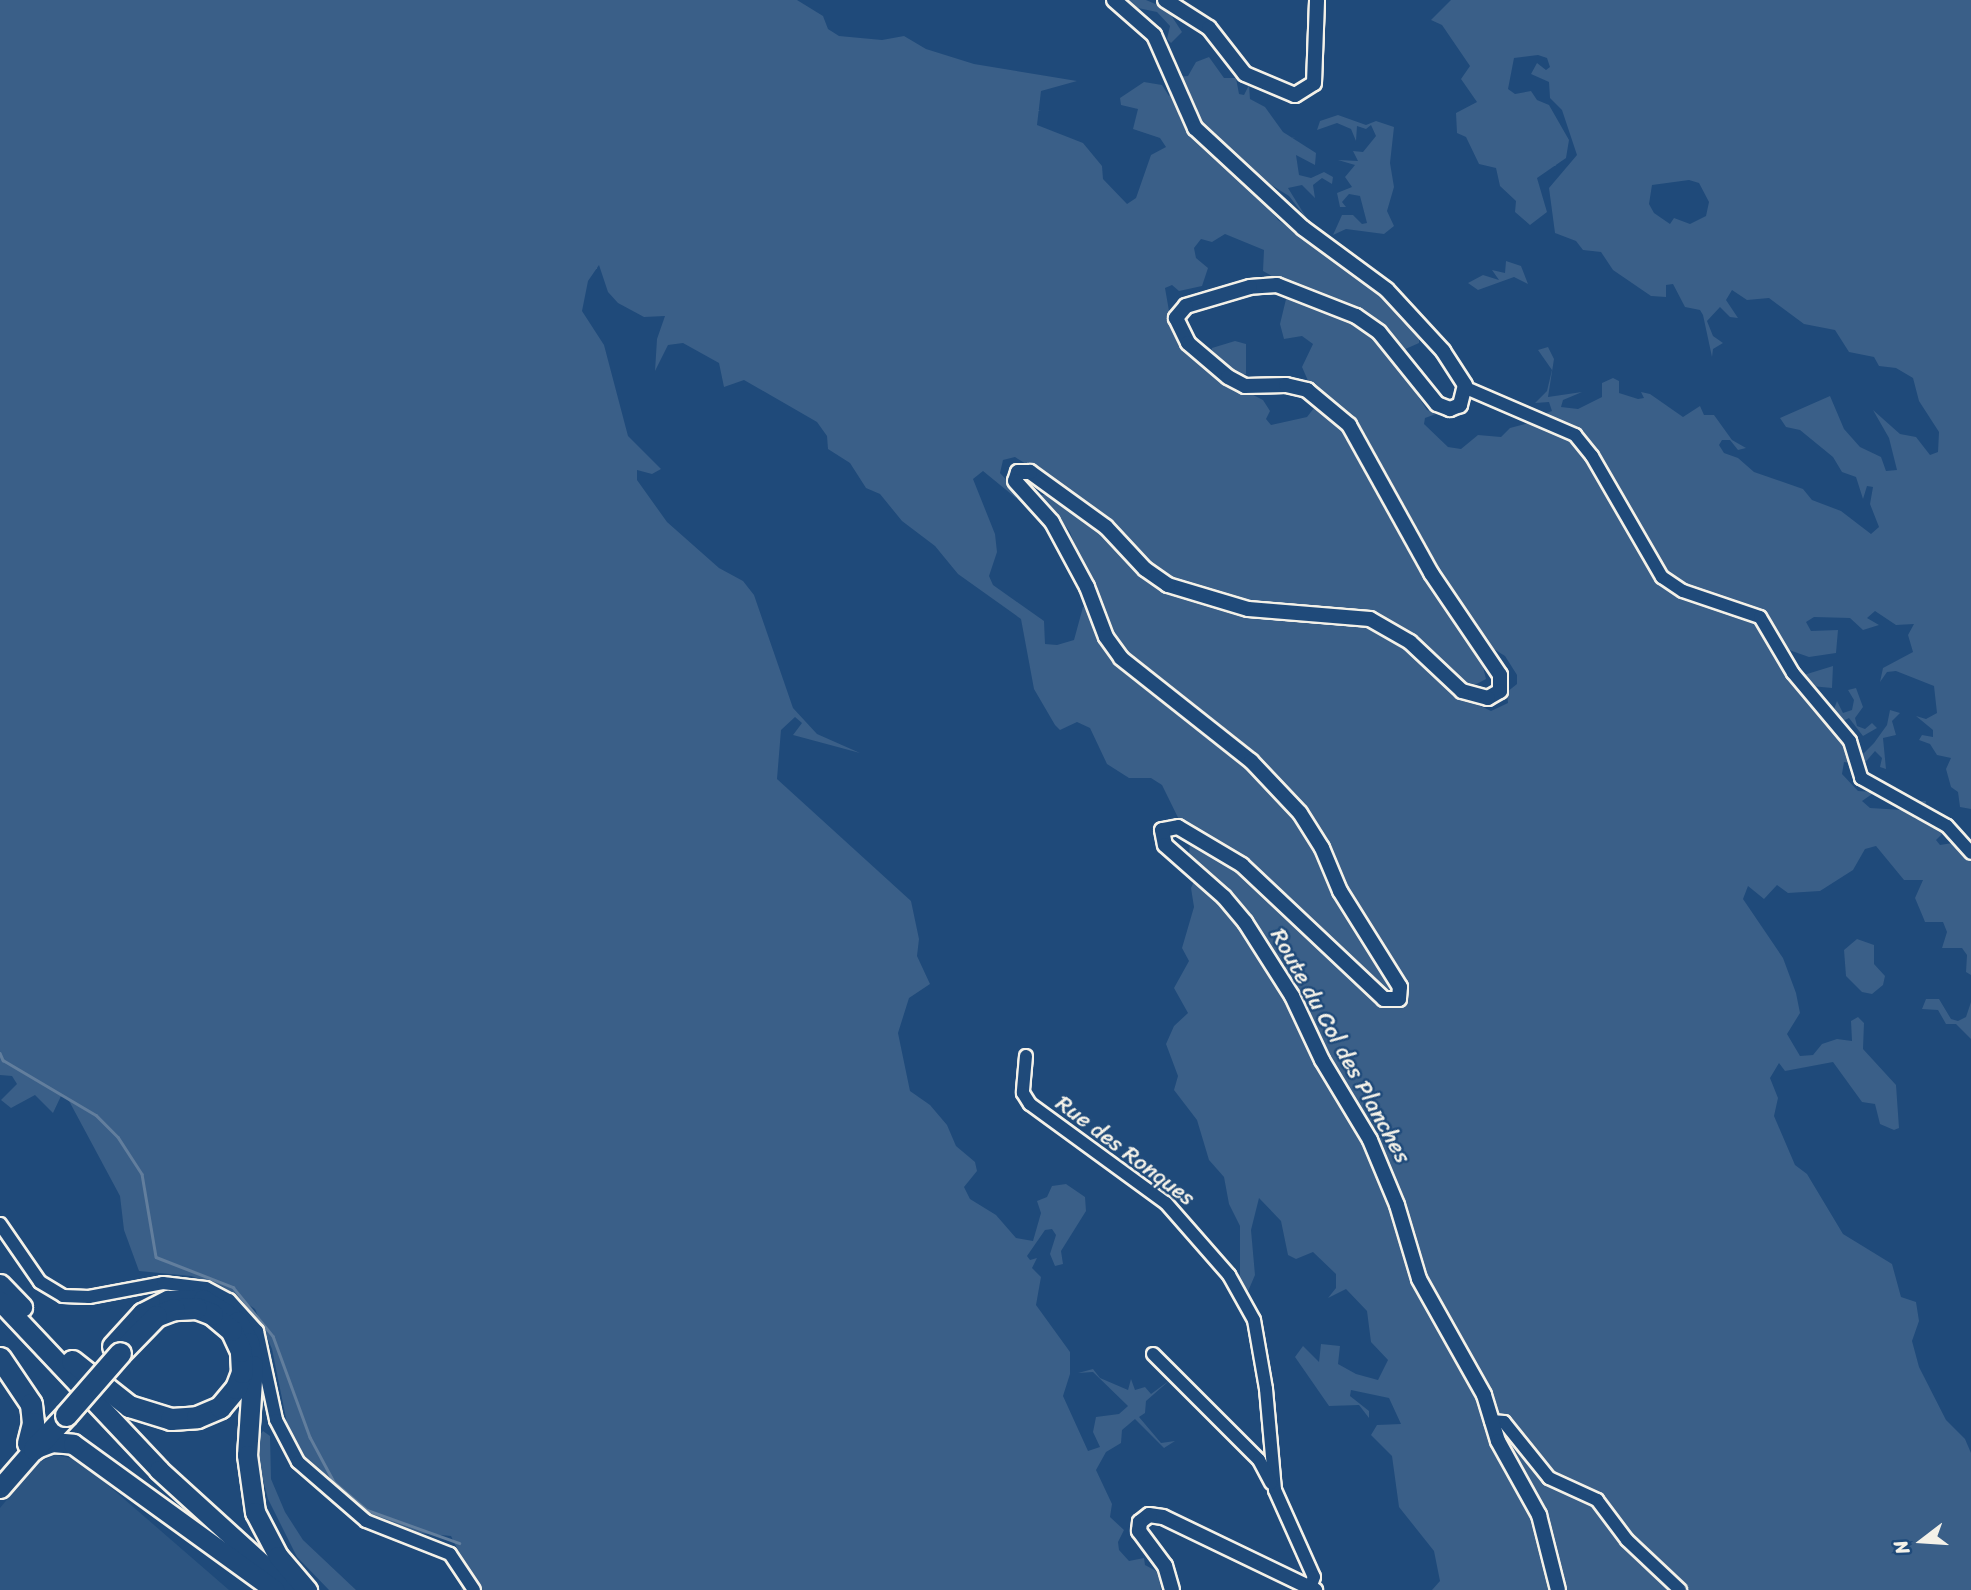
<!DOCTYPE html>
<html>
<head>
<meta charset="utf-8">
<style>
  body { margin:0 }
  #map { position:relative; width:1971px; height:1590px; overflow:hidden; background:#1f4a7a; font-family:Sriracha,sans-serif }
  div>[style] { position:absolute }
  .built>* { inset:0; background:#2d5581 }
  .green>* { inset:0; background:#3a5f88 }
  .stream>* { height:2.5px; margin:-1.25px; padding:0 1.25px; transform-origin:1.25px; border-radius:1.25px; background:#627e9d }
  .roads { filter:drop-shadow(2px 0 #f4f1e8) drop-shadow(-2px 0 #f4f1e8) drop-shadow(0 2px #f4f1e8) drop-shadow(0 -2px #f4f1e8) }
  .minor>* { height:12px; margin:-6px; padding:0 6px; transform-origin:6px; border-radius:6px; background:#1f4a7a }
  .tertiary>* { height:14px; margin:-7px; padding:0 7px; transform-origin:7px; border-radius:7px; background:#1f4a7a }
  .trunk>* { height:19px; margin:-9.5px; padding:0 9.5px; transform-origin:9.5px; border-radius:9.5px; background:#1f4a7a }
  .motorway>* { height:21px; margin:-10.5px; padding:0 10.5px; transform-origin:10.5px; border-radius:10.5px; background:#1f4a7a }
  .bridges { filter:drop-shadow(2px 0 #f4f1e8) drop-shadow(-2px 0 #f4f1e8) drop-shadow(0 2px #f4f1e8) drop-shadow(0 -2px #f4f1e8) }
  .motorway-bridge>* { height:21px; margin:-10.5px; padding:0 10.5px; transform-origin:10.5px; border-radius:10.5px; background:#1f4a7a }
  span { translate:-50% -50%; white-space:nowrap; text-align:center; line-height:1.15; -webkit-text-stroke:5px #1f4a7a; paint-order:stroke }
  .street-label { font-size:23px; color:#f4f1e8 }
  .north { position:absolute; left:1887px; top:1506px; width:70px; height:70px; -webkit-text-stroke:5px #1f4a7a; paint-order:stroke; rotate:253deg; font-size:19px; font-weight:700; line-height:28px; text-align:center; color:#f4f1e8 }
  .north::after { content:''; display:block; margin:auto; width:24px; height:32px; background:#f4f1e8; clip-path:polygon(50% 0,100% 100%,50% 72%,0 100%) }
</style>
</head>
<body>
<div id="map">
  <div class="built">
    <div style="clip-path:polygon(55px 1455px,75px 1459px,93px 1472px,229px 1590px,0 1590px,0 1508px,37px 1463px)"></div>
  </div>
  <div class="green">
    <div style="clip-path:polygon(evenodd,0 0,797px 0,823px 16px,828px 29px,839px 36px,882px 40px,904px 36px,926px 49px,974px 64px,1077px 81px,1041px 91px,1037px 125px,1083px 143px,1102px 166px,1103px 179px,1127px 204px,1136px 198px,1151px 155px,1166px 147px,1160px 138px,1133px 129px,1138px 109px,1121px 105px,1120px 98px,1144px 82px,1162px 85px,1169px 96px,1175px 77px,1188px 76px,1196px 62px,1209px 57px,1224px 78px,1236px 78px,1239px 94px,1244px 95px,1249px 85px,1250px 99px,1265px 107px,1283px 132px,1316px 153px,1315px 165px,1296px 155px,1299px 175px,1311px 178px,1324px 172px,1333px 177px,1332px 184px,1322px 178px,1313px 185px,1315px 198px,1302px 185px,1288px 188px,1309px 222px,1289px 196px,1260px 178px,1251px 184px,1278px 220px,1381px 293px,1401px 320px,1419px 334px,1419px 343px,1401px 351px,1404px 375px,1427px 410px,1436px 414px,1425px 418px,1424px 424px,1448px 447px,1461px 449px,1478px 435px,1501px 437px,1510px 428px,1529px 423px,1551px 431px,1541px 415px,1552px 411px,1549px 402px,1535px 403px,1547px 391px,1552px 370px,1538px 350px,1548px 347px,1554px 359px,1548px 397px,1582px 392px,1563px 400px,1561px 407px,1578px 409px,1602px 397px,1602px 383px,1613px 378px,1619px 381px,1619px 393px,1638px 399px,1644px 398px,1641px 392px,1650px 394px,1683px 417px,1700px 406px,1704px 415px,1714px 415px,1732px 440px,1746px 448px,1738px 450px,1730px 440px,1722px 440px,1719px 445px,1724px 453px,1738px 458px,1754px 472px,1803px 489px,1812px 500px,1841px 511px,1871px 534px,1879px 527px,1870px 504px,1873px 487px,1867px 486px,1863px 499px,1856px 477px,1842px 472px,1833px 457px,1800px 430px,1786px 427px,1780px 418px,1830px 396px,1844px 429px,1860px 447px,1881px 457px,1886px 471px,1897px 470px,1889px 438px,1873px 410px,1900px 434px,1916px 437px,1930px 455px,1938px 452px,1939px 432px,1919px 401px,1913px 378px,1896px 368px,1879px 366px,1874px 357px,1849px 352px,1835px 330px,1804px 324px,1769px 298px,1747px 300px,1732px 290px,1726px 300px,1738px 318px,1730px 317px,1720px 307px,1707px 321px,1713px 336px,1723px 343px,1713px 349px,1712px 357px,1703px 315px,1700px 310px,1685px 307px,1673px 284px,1666px 285px,1666px 297px,1651px 296px,1613px 270px,1601px 252px,1583px 250px,1576px 241px,1555px 233px,1549px 188px,1577px 155px,1562px 110px,1550px 98px,1549px 82px,1531px 74px,1537px 63px,1546px 70px,1550px 67px,1547px 58px,1538px 55px,1514px 58px,1508px 89px,1515px 94px,1531px 91px,1537px 100px,1549px 105px,1569px 140px,1566px 158px,1537px 178px,1547px 212px,1530px 225px,1515px 212px,1516px 201px,1500px 186px,1496px 168px,1479px 164px,1466px 137px,1457px 133px,1456px 113px,1477px 102px,1461px 79px,1470px 66px,1442px 25px,1431px 20px,1451px 0,1971px 0,1971px 809px,1960px 807px,1958px 792px,1951px 787px,1946px 769px,1951px 758px,1937px 755px,1930px 744px,1919px 740px,1922px 735px,1933px 737px,1933px 730px,1916px 716px,1926px 719px,1937px 713px,1934px 686px,1896px 671px,1887px 672px,1880px 682px,1883px 668px,1913px 652px,1908px 635px,1914px 624px,1896px 625px,1875px 611px,1867px 618px,1879px 625px,1863px 630px,1850px 618px,1814px 617px,1806px 622px,1811px 631px,1838px 630px,1836px 653px,1809px 657px,1789px 650px,1777px 659px,1794px 678px,1833px 666px,1832px 688px,1811px 686px,1833px 712px,1837px 701px,1843px 713px,1852px 710px,1854px 700px,1848px 690px,1856px 688px,1863px 707px,1855px 718px,1857px 726px,1865px 729px,1872px 723px,1877px 728px,1863px 736px,1849px 718px,1843px 721px,1841px 726px,1855px 756px,1861px 756px,1874px 743px,1887px 725px,1890px 710px,1900px 713px,1892px 721px,1896px 735px,1883px 738px,1886px 769px,1880px 767px,1882px 758px,1875px 751px,1863px 765px,1844px 762px,1842px 774px,1858px 791px,1875px 792px,1862px 801px,1870px 808px,1903px 810px,1916px 801px,1926px 801px,1925px 809px,1914px 811px,1914px 818px,1938px 827px,1942px 834px,1936px 840px,1940px 845px,1971px 840px,1971px 975px,1966px 972px,1967px 955px,1962px 948px,1942px 948px,1947px 932px,1943px 922px,1925px 922px,1923px 917px,1915px 898px,1923px 880px,1904px 880px,1876px 846px,1865px 849px,1853px 870px,1820px 891px,1788px 893px,1777px 885px,1764px 899px,1748px 886px,1743px 899px,1783px 958px,1796px 993px,1800px 1013px,1787px 1034px,1800px 1056px,1813px 1055px,1822px 1044px,1837px 1039px,1852px 1041px,1851px 1021px,1858px 1017px,1864px 1023px,1863px 1049px,1896px 1085px,1899px 1128px,1894px 1130px,1880px 1124px,1875px 1104px,1862px 1102px,1833px 1062px,1785px 1071px,1779px 1063px,1770px 1078px,1778px 1098px,1774px 1116px,1795px 1165px,1807px 1174px,1843px 1234px,1892px 1264px,1901px 1297px,1916px 1302px,1919px 1321px,1912px 1341px,1919px 1367px,1946px 1420px,1965px 1439px,1971px 1453px,1971px 1590px,1432px 1590px,1440px 1581px,1434px 1551px,1399px 1507px,1392px 1456px,1371px 1435px,1377px 1425px,1401px 1424px,1389px 1398px,1351px 1390px,1350px 1396px,1369px 1411px,1369px 1418px,1359px 1405px,1329px 1406px,1295px 1357px,1303px 1346px,1319px 1362px,1321px 1344px,1340px 1346px,1338px 1364px,1356px 1374px,1378px 1380px,1388px 1360px,1371px 1342px,1367px 1311px,1346px 1289px,1328px 1298px,1336px 1288px,1336px 1274px,1313px 1252px,1296px 1259px,1288px 1255px,1281px 1221px,1259px 1198px,1251px 1230px,1255px 1275px,1246px 1296px,1240px 1284px,1240px 1226px,1229px 1204px,1224px 1177px,1209px 1160px,1197px 1120px,1174px 1090px,1178px 1076px,1166px 1044px,1174px 1026px,1188px 1013px,1174px 988px,1189px 961px,1182px 948px,1194px 907px,1191px 888px,1200px 868px,1189px 855px,1190px 842px,1162px 785px,1151px 778px,1129px 778px,1107px 764px,1090px 728px,1077px 722px,1060px 730px,1055px 725px,1034px 689px,1021px 619px,958px 574px,935px 546px,902px 521px,880px 494px,866px 488px,850px 463px,828px 449px,827px 436px,817px 422px,744px 380px,724px 387px,719px 363px,683px 343px,668px 345px,655px 371px,657px 339px,665px 316px,644px 317px,618px 303px,608px 292px,599px 265px,588px 281px,582px 311px,604px 345px,628px 436px,661px 469px,652px 474px,637px 470px,637px 480px,667px 522px,719px 568px,743px 581px,754px 595px,793px 708px,817px 734px,860px 753px,793px 735px,802px 723px,795px 717px,781px 730px,777px 779px,911px 901px,919px 939px,917px 956px,930px 984px,909px 998px,898px 1033px,910px 1091px,930px 1105px,947px 1125px,956px 1146px,975px 1162px,977px 1171px,964px 1187px,970px 1199px,996px 1215px,1016px 1238px,1033px 1241px,1041px 1213px,1037px 1201px,1047px 1197px,1052px 1186px,1066px 1184px,1085px 1197px,1086px 1211px,1061px 1251px,1063px 1264px,1055px 1266px,1050px 1254px,1056px 1235px,1052px 1229px,1045px 1230px,1027px 1256px,1030px 1260px,1037px 1258px,1032px 1268px,1041px 1277px,1036px 1305px,1070px 1352px,1070px 1374px,1063px 1396px,1088px 1451px,1100px 1447px,1093px 1432px,1096px 1417px,1119px 1414px,1128px 1406px,1093px 1372px,1078px 1373px,1093px 1369px,1100px 1378px,1128px 1390px,1131px 1379px,1135px 1390px,1145px 1387px,1151px 1394px,1170px 1380px,1146px 1401px,1145px 1413px,1139px 1417px,1161px 1443px,1175px 1441px,1164px 1448px,1135px 1419px,1122px 1430px,1121px 1443px,1106px 1452px,1096px 1470px,1112px 1504px,1110px 1517px,1124px 1530px,1118px 1542px,1119px 1550px,1129px 1561px,1144px 1558px,1145px 1565px,1158px 1572px,1161px 1590px,461px 1590px,466px 1567px,451px 1536px,397px 1531px,364px 1515px,302px 1460px,289px 1433px,272px 1349px,255px 1309px,222px 1286px,191px 1276px,139px 1271px,124px 1230px,120px 1196px,68px 1099px,61px 1096px,53px 1113px,35px 1095px,11px 1108px,1px 1100px,17px 1084px,12px 1076px,0 1075px,0 0,1689px 180px,1699px 183px,1709px 202px,1706px 216px,1690px 224px,1674px 218px,1670px 224px,1654px 213px,1649px 204px,1652px 185px,1689px 180px,0 0,1225px 234px,1264px 250px,1263px 271px,1279px 280px,1287px 295px,1280px 324px,1284px 339px,1302px 336px,1313px 344px,1302px 367px,1309px 383px,1325px 394px,1307px 417px,1271px 425px,1266px 419px,1270px 411px,1263px 400px,1214px 375px,1246px 374px,1246px 344px,1235px 341px,1212px 348px,1207px 370px,1185px 353px,1172px 328px,1165px 288px,1172px 285px,1179px 291px,1202px 286px,1208px 268px,1196px 258px,1194px 248px,1201px 239px,1212px 242px,1225px 234px,0 0,1015px 457px,1031px 467px,1050px 495px,1040px 495px,1050px 504px,1053px 518px,1058px 516px,1070px 532px,1086px 578px,1097px 586px,1098px 610px,1083px 607px,1074px 640px,1057px 645px,1045px 644px,1044px 621px,993px 585px,989px 576px,997px 552px,995px 534px,973px 479px,983px 471px,1016px 498px,1014px 488px,1000px 473px,1003px 460px,1015px 457px,0 0,1489px 646px,1505px 656px,1517px 675px,1517px 684px,1507px 692px,1508px 703px,1491px 711px,1464px 698px,1471px 687px,1486px 679px,1481px 659px,1489px 646px)"></div>
    <div style="clip-path:polygon(1127px 0,1146px 0,1167px 9px,1182px 32px,1171px 43px,1167px 39px,1170px 26px,1157px 12px,1138px 8px)"></div>
    <div style="clip-path:polygon(1338px 115px,1366px 125px,1376px 121px,1394px 127px,1390px 163px,1394px 187px,1387px 211px,1394px 226px,1384px 234px,1346px 229px,1333px 235px,1342px 215px,1353px 215px,1362px 224px,1367px 223px,1360px 196px,1349px 194px,1342px 202px,1346px 207px,1340px 207px,1337px 193px,1352px 187px,1345px 177px,1355px 165px,1338px 160px,1358px 161px,1353px 151px,1363px 152px,1376px 136px,1371px 125px,1366px 129px,1357px 126px,1356px 141px,1351px 129px,1337px 123px,1317px 130px,1320px 121px)"></div>
    <div style="clip-path:polygon(1506px 261px,1521px 266px,1528px 284px,1514px 277px,1478px 290px,1468px 283px,1483px 275px,1499px 280px,1492px 270px,1505px 273px)"></div>
    <div style="clip-path:polygon(1857px 939px,1874px 945px,1874px 964px,1885px 976px,1883px 985px,1872px 994px,1862px 992px,1846px 976px,1844px 950px)"></div>
    <div style="clip-path:polygon(1926px 999px,1939px 999px,1951px 1019px,1958px 1021px,1966px 1017px,1971px 1002px,1971px 1039px,1956px 1024px,1946px 1024px,1938px 1010px,1922px 1009px)"></div>
    <div style="clip-path:polygon(263px 1431px,270px 1436px,271px 1479px,285px 1512px,303px 1540px,356px 1590px,329px 1590px,297px 1557px,268px 1499px,258px 1461px,257px 1439px)"></div>
  </div>
  <div class="stream">
    <div style="left:0;top:1053px;width:8px;rotate:67deg"></div>
    <div style="left:3px;top:1060px;width:108px;rotate:30.6deg"></div>
    <div style="left:96px;top:1115px;width:31px;rotate:45deg"></div>
    <div style="left:118px;top:1137px;width:44px;rotate:57deg"></div>
    <div style="left:142px;top:1174px;width:84px;rotate:80.4deg"></div>
    <div style="left:156px;top:1257px;width:83px;rotate:21.3deg"></div>
    <div style="left:233px;top:1287px;width:63px;rotate:50.8deg"></div>
    <div style="left:273px;top:1336px;width:108px;rotate:69.9deg"></div>
    <div style="left:310px;top:1437px;width:51px;rotate:61.9deg"></div>
    <div style="left:334px;top:1482px;width:43px;rotate:40.3deg"></div>
    <div style="left:367px;top:1510px;width:98px;rotate:19.7deg"></div>
  </div>
  <div class="roads">
    <div class="minor">
      <div style="left:1466px;top:388px;width:119px;rotate:23.3deg"></div>
      <div style="left:1575px;top:435px;width:27px;rotate:51deg"></div>
      <div style="left:1592px;top:456px;width:140px;rotate:60deg"></div>
      <div style="left:1662px;top:577px;width:25px;rotate:34deg"></div>
      <div style="left:1683px;top:591px;width:81px;rotate:18.7deg"></div>
      <div style="left:1760px;top:617px;width:65px;rotate:59.5deg"></div>
      <div style="left:1793px;top:673px;width:89px;rotate:50deg"></div>
      <div style="left:1850px;top:741px;width:39px;rotate:73deg"></div>
      <div style="left:1861px;top:778px;width:98px;rotate:29.2deg"></div>
      <div style="left:1947px;top:826px;width:36px;rotate:48deg"></div>
      <div style="left:1026px;top:1056px;width:37px;rotate:95deg"></div>
      <div style="left:1023px;top:1093px;width:13px;rotate:58deg"></div>
      <div style="left:1030px;top:1104px;width:168px;rotate:36.1deg"></div>
      <div style="left:1166px;top:1203px;width:96px;rotate:48.8deg"></div>
      <div style="left:1229px;top:1275px;width:51px;rotate:60.9deg"></div>
      <div style="left:1254px;top:1320px;width:70px;rotate:80.1deg"></div>
      <div style="left:1266px;top:1389px;width:101px;rotate:84.9deg"></div>
      <div style="left:1275px;top:1490px;width:95px;rotate:65.9deg"></div>
      <div style="left:1314px;top:1577px;width:12px;rotate:110deg"></div>
      <div style="left:0;top:1224px;width:70px;rotate:55.4deg"></div>
      <div style="left:40px;top:1282px;width:27px;rotate:31deg"></div>
      <div style="left:63px;top:1296px;width:26px;rotate:2deg"></div>
      <div style="left:89px;top:1297px;width:75px;rotate:-10.7deg"></div>
      <div style="left:163px;top:1283px;width:43px;rotate:6.6deg"></div>
      <div style="left:206px;top:1288px;width:26px;rotate:28deg"></div>
      <div style="left:229px;top:1300px;width:42px;rotate:47.9deg"></div>
      <div style="left:257px;top:1331px;width:91px;rotate:77.9deg"></div>
      <div style="left:276px;top:1420px;width:47px;rotate:62.4deg"></div>
      <div style="left:298px;top:1462px;width:90px;rotate:40.9deg"></div>
      <div style="left:366px;top:1521px;width:90px;rotate:21.4deg"></div>
      <div style="left:450px;top:1554px;width:43px;rotate:56.3deg"></div>
      <div style="left:1153px;top:1354px;width:150px;rotate:45deg"></div>
      <div style="left:1259px;top:1460px;width:26px;rotate:62deg"></div>
      <div style="left:1491px;top:1421px;width:13px;rotate:4deg"></div>
      <div style="left:1504px;top:1422px;width:72px;rotate:51.2deg"></div>
      <div style="left:1549px;top:1478px;width:53px;rotate:24.6deg"></div>
      <div style="left:1597px;top:1500px;width:50px;rotate:53.1deg"></div>
      <div style="left:1627px;top:1540px;width:73px;rotate:43.3deg"></div>
    </div>
    <div class="tertiary">
      <div style="left:1114px;top:0;width:53px;rotate:41.2deg"></div>
      <div style="left:1154px;top:35px;width:102px;rotate:66.2deg"></div>
      <div style="left:1195px;top:128px;width:147px;rotate:42.8deg"></div>
      <div style="left:1303px;top:228px;width:104px;rotate:36.4deg"></div>
      <div style="left:1387px;top:290px;width:83px;rotate:47.4deg"></div>
      <div style="left:1443px;top:351px;width:40px;rotate:57.1deg"></div>
      <div style="left:1465px;top:385px;width:21px;rotate:104deg"></div>
      <div style="left:1460px;top:405px;width:11px;rotate:158deg"></div>
      <div style="left:1450px;top:409px;width:14px;rotate:-159deg"></div>
      <div style="left:1437px;top:404px;width:92px;rotate:-128.9deg"></div>
      <div style="left:1379px;top:332px;width:28px;rotate:-145deg"></div>
      <div style="left:1356px;top:316px;width:85px;rotate:-158.6deg"></div>
      <div style="left:1277px;top:285px;width:27px;rotate:176deg"></div>
      <div style="left:1250px;top:287px;width:67px;rotate:163.5deg"></div>
      <div style="left:1186px;top:306px;width:16px;rotate:130deg"></div>
      <div style="left:1176px;top:318px;width:28px;rotate:64deg"></div>
      <div style="left:1188px;top:343px;width:52px;rotate:40.4deg"></div>
      <div style="left:1228px;top:377px;width:19px;rotate:28deg"></div>
      <div style="left:1245px;top:386px;width:41px;rotate:-1.4deg"></div>
      <div style="left:1286px;top:385px;width:22px;rotate:13deg"></div>
      <div style="left:1307px;top:390px;width:55px;rotate:39.8deg"></div>
      <div style="left:1349px;top:425px;width:169px;rotate:61deg"></div>
      <div style="left:1431px;top:573px;width:123px;rotate:55.9deg"></div>
      <div style="left:1500px;top:675px;width:16px;rotate:90deg"></div>
      <div style="left:1500px;top:691px;width:14px;rotate:150deg"></div>
      <div style="left:1488px;top:698px;width:27px;rotate:-165deg"></div>
      <div style="left:1462px;top:691px;width:71px;rotate:-136.7deg"></div>
      <div style="left:1410px;top:642px;width:46px;rotate:-150.1deg"></div>
      <div style="left:1370px;top:619px;width:122px;rotate:-175.3deg"></div>
      <div style="left:1248px;top:609px;width:84px;rotate:-163.3deg"></div>
      <div style="left:1168px;top:585px;width:28px;rotate:-145deg"></div>
      <div style="left:1145px;top:569px;width:57px;rotate:-132.9deg"></div>
      <div style="left:1106px;top:527px;width:94px;rotate:-144.1deg"></div>
      <div style="left:1030px;top:472px;width:12px;rotate:180deg"></div>
      <div style="left:1018px;top:472px;width:9px;rotate:108deg"></div>
      <div style="left:1015px;top:481px;width:55px;rotate:47.9deg"></div>
      <div style="left:1052px;top:522px;width:74px;rotate:61.7deg"></div>
      <div style="left:1087px;top:587px;width:53px;rotate:69.2deg"></div>
      <div style="left:1106px;top:637px;width:26px;rotate:54deg"></div>
      <div style="left:1121px;top:658px;width:166px;rotate:38.4deg"></div>
      <div style="left:1251px;top:761px;width:71px;rotate:46.7deg"></div>
      <div style="left:1300px;top:813px;width:41px;rotate:57.8deg"></div>
      <div style="left:1322px;top:848px;width:47px;rotate:67.3deg"></div>
      <div style="left:1340px;top:891px;width:113px;rotate:58deg"></div>
      <div style="left:1400px;top:987px;width:12px;rotate:95deg"></div>
      <div style="left:1399px;top:999px;width:15px;rotate:180deg"></div>
      <div style="left:1384px;top:999px;width:195px;rotate:-136.7deg"></div>
      <div style="left:1242px;top:865px;width:74px;rotate:-149.3deg"></div>
      <div style="left:1178px;top:827px;width:16px;rotate:169deg"></div>
      <div style="left:1162px;top:830px;width:15px;rotate:79deg"></div>
      <div style="left:1165px;top:845px;width:79px;rotate:41.4deg"></div>
      <div style="left:1224px;top:897px;width:33px;rotate:50deg"></div>
      <div style="left:1245px;top:922px;width:88px;rotate:57.6deg"></div>
      <div style="left:1292px;top:996px;width:71px;rotate:64.9deg"></div>
      <div style="left:1322px;top:1060px;width:93px;rotate:59deg"></div>
      <div style="left:1370px;top:1140px;width:70px;rotate:67.4deg"></div>
      <div style="left:1397px;top:1205px;width:77px;rotate:73.4deg"></div>
      <div style="left:1419px;top:1279px;width:133px;rotate:60.7deg"></div>
      <div style="left:1484px;top:1395px;width:48px;rotate:73.1deg"></div>
      <div style="left:1498px;top:1441px;width:85px;rotate:61deg"></div>
      <div style="left:1539px;top:1515px;width:77px;rotate:75.8deg"></div>
      <div style="left:1165px;top:0;width:52px;rotate:32.5deg"></div>
      <div style="left:1209px;top:28px;width:58px;rotate:52deg"></div>
      <div style="left:1245px;top:74px;width:54px;rotate:22.8deg"></div>
      <div style="left:1295px;top:95px;width:22px;rotate:-32deg"></div>
      <div style="left:1314px;top:83px;width:83px;rotate:-87.9deg"></div>
      <div style="left:1172px;top:1590px;width:25px;rotate:-106deg"></div>
      <div style="left:1165px;top:1566px;width:44px;rotate:-126.6deg"></div>
      <div style="left:1139px;top:1531px;width:9px;rotate:-84deg"></div>
      <div style="left:1140px;top:1522px;width:11px;rotate:-38deg"></div>
      <div style="left:1149px;top:1515px;width:14px;rotate:8deg"></div>
      <div style="left:1163px;top:1517px;width:169px;rotate:25.7deg"></div>
    </div>
    <div class="trunk">
      <div style="left:0;top:1284px;width:32px;rotate:46deg"></div>
      <div style="left:0;top:1301px;width:232px;rotate:46.7deg"></div>
      <div style="left:159px;top:1470px;width:178px;rotate:42.3deg"></div>
      <div style="left:112px;top:1346px;width:45px;rotate:-47.7deg"></div>
      <div style="left:142px;top:1313px;width:29px;rotate:-27deg"></div>
      <div style="left:168px;top:1300px;width:35px;rotate:-2deg"></div>
      <div style="left:203px;top:1299px;width:41px;rotate:32.2deg"></div>
      <div style="left:238px;top:1321px;width:24px;rotate:62deg"></div>
      <div style="left:249px;top:1342px;width:23px;rotate:80deg"></div>
      <div style="left:253px;top:1365px;width:90px;rotate:93.8deg"></div>
      <div style="left:247px;top:1455px;width:58px;rotate:82deg"></div>
      <div style="left:255px;top:1512px;width:50px;rotate:62.4deg"></div>
      <div style="left:278px;top:1556px;width:45px;rotate:49.5deg"></div>
      <div style="left:0;top:1488px;width:52px;rotate:-48.9deg"></div>
      <div style="left:34px;top:1449px;width:19px;rotate:-21deg"></div>
      <div style="left:52px;top:1442px;width:21px;rotate:5deg"></div>
      <div style="left:73px;top:1444px;width:249px;rotate:35.9deg"></div>
    </div>
    <div class="motorway">
      <div style="left:0;top:1358px;width:55px;rotate:56deg"></div>
      <div style="left:31px;top:1404px;width:19px;rotate:84deg"></div>
      <div style="left:33px;top:1423px;width:21px;rotate:104deg"></div>
      <div style="left:72px;top:1361px;width:73px;rotate:38.3deg"></div>
      <div style="left:129px;top:1406px;width:44px;rotate:17.2deg"></div>
      <div style="left:171px;top:1419px;width:26px;rotate:-4deg"></div>
      <div style="left:197px;top:1417px;width:25px;rotate:-23deg"></div>
      <div style="left:220px;top:1407px;width:25px;rotate:-50deg"></div>
      <div style="left:236px;top:1388px;width:17px;rotate:-69deg"></div>
      <div style="left:242px;top:1372px;width:21px;rotate:-93deg"></div>
      <div style="left:241px;top:1351px;width:23px;rotate:-115deg"></div>
      <div style="left:231px;top:1330px;width:25px;rotate:-140deg"></div>
      <div style="left:212px;top:1314px;width:17px;rotate:-159deg"></div>
      <div style="left:196px;top:1308px;width:22px;rotate:177deg"></div>
      <div style="left:174px;top:1309px;width:19px;rotate:159deg"></div>
      <div style="left:156px;top:1316px;width:52px;rotate:134.2deg"></div>
      <div style="left:34px;top:1449px;width:47px;rotate:-46.7deg"></div>
    </div>
  </div>
  <div class="bridges">
    <div class="motorway-bridge">
      <div style="left:66px;top:1415px;width:82px;rotate:-48.9deg"></div>
    </div>
  </div>
  <div class="street-label">
    <span style="left:1340px;top:1046px;rotate:61deg">Route du Col des Planches</span>
    <span style="left:1125px;top:1151px;rotate:37deg">Rue des Ronques</span>
  </div>
  <div class="north">N</div>
</div>
</body>
</html>
